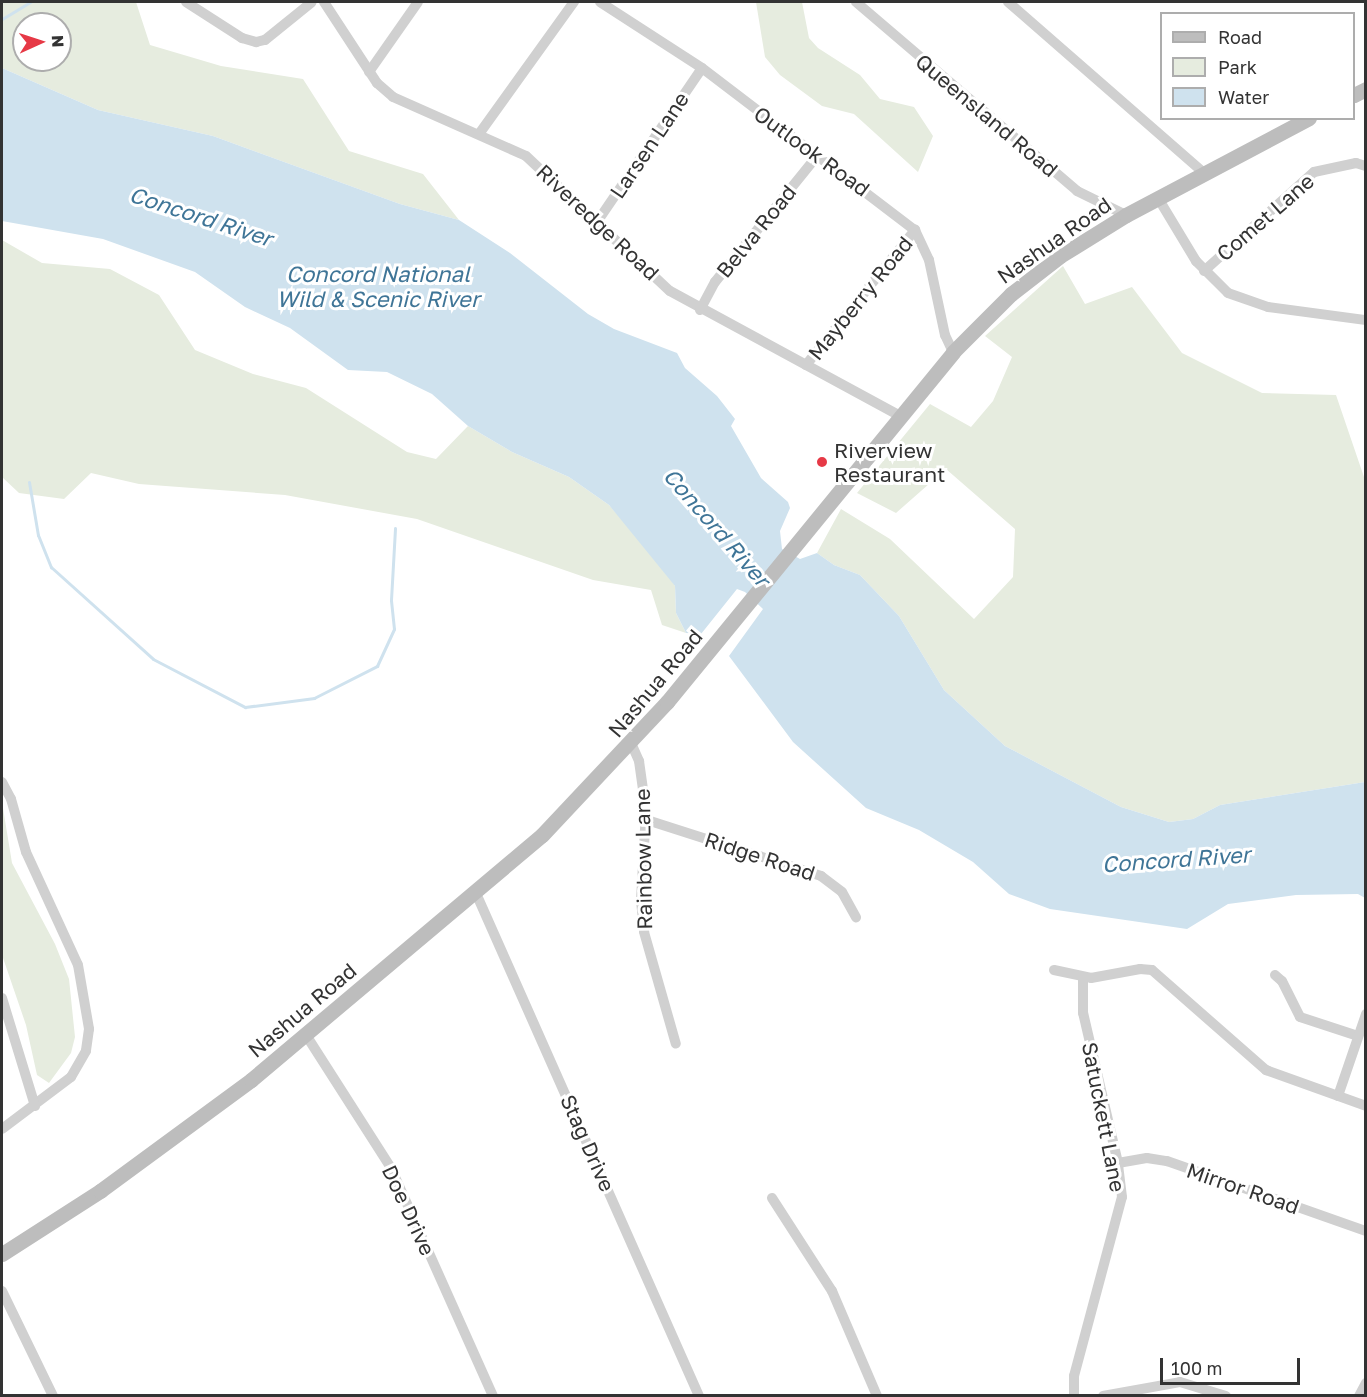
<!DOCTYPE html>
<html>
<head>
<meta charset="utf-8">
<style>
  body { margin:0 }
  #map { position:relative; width:1367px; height:1397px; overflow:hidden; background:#fff; font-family:"Golos Text",sans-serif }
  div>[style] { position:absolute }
  .green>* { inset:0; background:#e6ecdf }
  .water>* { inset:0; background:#cfe2ee }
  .stream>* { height:3px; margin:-1.5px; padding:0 1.5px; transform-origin:1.5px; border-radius:1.5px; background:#cfe2ee }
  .street>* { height:10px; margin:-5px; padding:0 5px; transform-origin:5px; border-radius:5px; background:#d0d0d0 }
  .secondary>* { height:15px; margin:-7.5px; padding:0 7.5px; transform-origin:7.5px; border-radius:7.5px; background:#bdbdbd }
  .dots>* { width:16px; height:16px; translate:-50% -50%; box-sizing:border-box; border:3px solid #fff; border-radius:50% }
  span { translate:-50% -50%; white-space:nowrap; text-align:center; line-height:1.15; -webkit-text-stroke:6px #fff; paint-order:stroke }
  .street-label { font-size:21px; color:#333 }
  .poi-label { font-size:21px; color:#333 }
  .left { translate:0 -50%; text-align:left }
  .water-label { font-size:22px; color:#3f7597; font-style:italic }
  .frame { position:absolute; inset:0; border:3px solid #333; pointer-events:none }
  .legend { position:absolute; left:1160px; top:12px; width:195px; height:108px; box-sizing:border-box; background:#fff; border:2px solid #adadad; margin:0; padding:8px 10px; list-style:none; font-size:18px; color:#333 }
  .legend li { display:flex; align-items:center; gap:12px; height:30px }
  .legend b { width:30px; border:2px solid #adadad }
  .north { position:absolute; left:12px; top:12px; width:60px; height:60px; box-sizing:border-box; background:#fff; border:2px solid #adadad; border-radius:50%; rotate:87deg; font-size:16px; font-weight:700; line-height:24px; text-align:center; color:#333 }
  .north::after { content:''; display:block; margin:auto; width:21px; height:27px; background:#e63946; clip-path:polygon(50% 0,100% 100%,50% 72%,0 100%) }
  .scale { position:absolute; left:1160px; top:1358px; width:140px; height:27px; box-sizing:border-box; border:3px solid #333; border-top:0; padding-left:8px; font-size:18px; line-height:21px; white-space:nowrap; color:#333; -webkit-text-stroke:4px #fff; paint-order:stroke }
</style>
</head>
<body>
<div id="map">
  <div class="green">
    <div style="clip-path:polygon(evenodd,2px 2px,136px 2px,150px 45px,221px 66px,303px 79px,349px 151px,423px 174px,459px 220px,400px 204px,213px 136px,98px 110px,2px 68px,2px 2px,24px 24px,60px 24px,60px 60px,24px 60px,24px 24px)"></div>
    <div style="clip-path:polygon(756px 2px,802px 2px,809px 38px,818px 48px,860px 75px,880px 99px,914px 107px,933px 136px,918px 172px,854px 114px,822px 106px,780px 75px,765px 57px)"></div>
    <div style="clip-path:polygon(2px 240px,42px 263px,110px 269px,159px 295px,195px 350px,253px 374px,306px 388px,407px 452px,436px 459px,468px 426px,512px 452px,569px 477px,609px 505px,663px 566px,675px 586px,676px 613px,686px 633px,662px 625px,651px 590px,593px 580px,417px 519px,285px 495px,139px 484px,91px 473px,64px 499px,19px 493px,2px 477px)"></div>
    <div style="clip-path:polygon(1063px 266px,1085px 304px,1132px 287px,1182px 353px,1262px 393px,1336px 395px,1365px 480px,1365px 782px,1220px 805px,1193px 819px,1169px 822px,1121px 807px,1005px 746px,944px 690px,899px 616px,860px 575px,834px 565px,817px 553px,841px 509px,890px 539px,974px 619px,1013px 577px,1015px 529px,946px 469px,896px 513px,857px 493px,930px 404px,971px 427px,993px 401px,1012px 357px,985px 336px)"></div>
    <div style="clip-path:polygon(2px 802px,12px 863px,55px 944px,69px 979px,75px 1037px,71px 1053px,49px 1083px,37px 1075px,26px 1025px,2px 955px)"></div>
  </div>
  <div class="water">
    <div style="clip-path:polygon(2px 68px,98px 110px,213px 136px,400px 204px,459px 220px,510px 253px,588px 314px,614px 329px,677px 353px,685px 368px,717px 396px,735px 419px,731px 426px,761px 478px,788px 502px,790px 508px,780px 531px,782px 549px,800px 559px,817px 553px,834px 565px,860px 575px,899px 616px,944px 690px,1005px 746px,1121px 807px,1169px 822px,1193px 819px,1220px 805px,1365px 782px,1365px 898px,1358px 894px,1296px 895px,1228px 904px,1187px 929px,1050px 909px,1009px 894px,973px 862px,919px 830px,866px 808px,793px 742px,729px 656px,763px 609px,745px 592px,737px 589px,701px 634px,686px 633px,676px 613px,675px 586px,609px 505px,569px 477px,512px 452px,468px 426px,432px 394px,387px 372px,348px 370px,290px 328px,245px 307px,195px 272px,103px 239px,2px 221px)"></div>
  </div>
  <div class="stream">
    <div style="left:2px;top:19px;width:33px;rotate:-31deg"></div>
    <div style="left:29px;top:482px;width:54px;rotate:80.4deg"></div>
    <div style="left:38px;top:535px;width:35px;rotate:68deg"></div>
    <div style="left:51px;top:567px;width:137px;rotate:42deg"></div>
    <div style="left:153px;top:659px;width:104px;rotate:27.6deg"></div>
    <div style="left:245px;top:707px;width:70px;rotate:-7.4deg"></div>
    <div style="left:314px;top:698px;width:71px;rotate:-26.9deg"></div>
    <div style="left:377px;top:666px;width:41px;rotate:-65.3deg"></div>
    <div style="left:394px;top:629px;width:29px;rotate:-96deg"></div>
    <div style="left:391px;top:600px;width:72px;rotate:-86.8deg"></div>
  </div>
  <div class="street">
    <div style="left:186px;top:2px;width:67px;rotate:32.7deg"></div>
    <div style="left:242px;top:38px;width:15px;rotate:16deg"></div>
    <div style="left:256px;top:42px;width:9px;rotate:-13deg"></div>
    <div style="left:265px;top:40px;width:60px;rotate:-39deg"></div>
    <div style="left:324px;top:2px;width:97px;rotate:56.8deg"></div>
    <div style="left:377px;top:83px;width:21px;rotate:41deg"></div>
    <div style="left:393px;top:97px;width:145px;rotate:23.9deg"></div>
    <div style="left:526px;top:156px;width:197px;rotate:43.2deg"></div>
    <div style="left:670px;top:291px;width:262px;rotate:28.5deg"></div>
    <div style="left:600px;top:2px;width:121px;rotate:32.9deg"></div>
    <div style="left:702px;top:68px;width:268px;rotate:37.3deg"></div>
    <div style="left:915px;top:230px;width:33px;rotate:65deg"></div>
    <div style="left:929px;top:260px;width:77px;rotate:78deg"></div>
    <div style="left:945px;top:335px;width:19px;rotate:65deg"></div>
    <div style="left:856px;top:2px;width:291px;rotate:40.5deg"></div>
    <div style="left:1077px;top:191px;width:55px;rotate:26.1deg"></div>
    <div style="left:1008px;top:2px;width:262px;rotate:41.1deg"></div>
    <div style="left:369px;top:72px;width:85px;rotate:-55deg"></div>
    <div style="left:479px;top:134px;width:163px;rotate:-54.3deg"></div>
    <div style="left:1158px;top:198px;width:74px;rotate:58.9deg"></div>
    <div style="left:1196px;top:261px;width:45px;rotate:45deg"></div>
    <div style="left:1228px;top:293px;width:42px;rotate:19.3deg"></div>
    <div style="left:1268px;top:307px;width:99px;rotate:7.6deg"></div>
    <div style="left:597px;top:222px;width:186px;rotate:-55.7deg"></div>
    <div style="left:1204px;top:271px;width:148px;rotate:-42deg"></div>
    <div style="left:1314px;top:172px;width:43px;rotate:-12.1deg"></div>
    <div style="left:1356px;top:163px;width:10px;rotate:17deg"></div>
    <div style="left:700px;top:310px;width:32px;rotate:-62deg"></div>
    <div style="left:715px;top:282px;width:162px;rotate:-51deg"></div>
    <div style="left:806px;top:365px;width:174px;rotate:-51.1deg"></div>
    <div style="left:631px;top:743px;width:20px;rotate:66deg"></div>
    <div style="left:639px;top:761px;width:50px;rotate:82deg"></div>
    <div style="left:646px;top:811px;width:90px;rotate:93.2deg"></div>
    <div style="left:641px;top:901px;width:31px;rotate:84deg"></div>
    <div style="left:644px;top:932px;width:116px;rotate:74.1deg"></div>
    <div style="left:2px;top:782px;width:19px;rotate:62deg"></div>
    <div style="left:11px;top:799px;width:55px;rotate:74.2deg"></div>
    <div style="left:26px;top:852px;width:124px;rotate:65.3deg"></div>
    <div style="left:78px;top:965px;width:65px;rotate:80.2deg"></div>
    <div style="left:89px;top:1029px;width:22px;rotate:98deg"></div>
    <div style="left:86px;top:1051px;width:30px;rotate:120deg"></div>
    <div style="left:71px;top:1077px;width:86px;rotate:143deg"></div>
    <div style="left:647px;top:820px;width:183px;rotate:17.8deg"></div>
    <div style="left:821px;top:876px;width:26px;rotate:37deg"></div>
    <div style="left:842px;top:892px;width:29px;rotate:61deg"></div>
    <div style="left:475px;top:891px;width:552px;rotate:66.08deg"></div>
    <div style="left:1054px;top:970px;width:38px;rotate:12deg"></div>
    <div style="left:1091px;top:978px;width:50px;rotate:-10.4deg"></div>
    <div style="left:1140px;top:969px;width:12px;rotate:5deg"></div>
    <div style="left:1152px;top:970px;width:152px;rotate:41.3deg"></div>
    <div style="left:1266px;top:1070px;width:106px;rotate:19.8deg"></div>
    <div style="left:1275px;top:975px;width:9px;rotate:41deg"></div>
    <div style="left:1282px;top:981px;width:40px;rotate:63.4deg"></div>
    <div style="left:1300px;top:1017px;width:61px;rotate:18.1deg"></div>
    <div style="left:2px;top:998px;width:113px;rotate:73deg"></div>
    <div style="left:306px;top:1035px;width:158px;rotate:57.4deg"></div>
    <div style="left:391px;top:1168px;width:250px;rotate:65.9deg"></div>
    <div style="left:1338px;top:1096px;width:87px;rotate:-71.1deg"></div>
    <div style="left:1118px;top:1163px;width:29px;rotate:-10deg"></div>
    <div style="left:1147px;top:1158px;width:20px;rotate:9deg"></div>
    <div style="left:1167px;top:1161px;width:211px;rotate:19.4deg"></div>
    <div style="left:772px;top:1198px;width:111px;rotate:57.2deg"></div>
    <div style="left:832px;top:1291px;width:114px;rotate:66.8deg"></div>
    <div style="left:2px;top:1291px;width:117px;rotate:64.1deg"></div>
    <div style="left:1074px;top:1396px;width:20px;rotate:-90deg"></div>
    <div style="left:1074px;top:1376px;width:185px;rotate:-75deg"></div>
    <div style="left:1122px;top:1197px;width:34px;rotate:-97deg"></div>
    <div style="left:1118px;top:1163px;width:154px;rotate:-103.1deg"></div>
    <div style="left:1083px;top:1013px;width:35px;rotate:-90deg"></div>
    <div style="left:1103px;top:1396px;width:78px;rotate:-10.3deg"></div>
    <div style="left:1180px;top:1382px;width:48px;rotate:16.9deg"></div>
    <div style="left:1359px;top:1396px;width:15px;rotate:-62deg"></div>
  </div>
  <div class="secondary">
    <div style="left:1354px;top:95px;width:13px;rotate:-27deg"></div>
    <div style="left:2px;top:1254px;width:117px;rotate:-32.7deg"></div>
    <div style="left:100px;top:1191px;width:187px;rotate:-36.3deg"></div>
    <div style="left:251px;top:1080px;width:380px;rotate:-40.1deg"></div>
    <div style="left:542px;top:835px;width:183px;rotate:-46.8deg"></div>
    <div style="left:667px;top:702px;width:452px;rotate:-50.7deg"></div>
    <div style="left:953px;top:352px;width:82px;rotate:-45deg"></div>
    <div style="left:1011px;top:294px;width:62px;rotate:-37.8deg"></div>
    <div style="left:1060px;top:256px;width:78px;rotate:-31.8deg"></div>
    <div style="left:1126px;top:215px;width:207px;rotate:-27.9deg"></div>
  </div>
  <div class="dots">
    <div style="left:822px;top:462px;background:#e63946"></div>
  </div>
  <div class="street-label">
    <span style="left:987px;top:115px;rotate:40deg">Queensland Road</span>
    <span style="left:649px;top:145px;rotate:-56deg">Larsen Lane</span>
    <span style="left:812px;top:151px;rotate:36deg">Outlook Road</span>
    <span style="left:1265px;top:217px;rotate:-41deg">Comet Lane</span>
    <span style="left:598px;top:222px;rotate:43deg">Riveredge Road</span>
    <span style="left:756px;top:231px;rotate:-51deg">Belva Road</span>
    <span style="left:1054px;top:240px;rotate:-35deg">Nashua Road</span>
    <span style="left:860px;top:298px;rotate:-51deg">Mayberry Road</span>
    <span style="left:655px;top:683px;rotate:-50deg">Nashua Road</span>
    <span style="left:760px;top:856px;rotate:18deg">Ridge Road</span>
    <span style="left:643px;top:859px;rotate:-91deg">Rainbow Lane</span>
    <span style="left:302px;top:1010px;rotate:-40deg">Nashua Road</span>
    <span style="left:1104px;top:1117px;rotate:79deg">Satuckett Lane</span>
    <span style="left:588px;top:1143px;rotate:66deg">Stag Drive</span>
    <span style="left:1243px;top:1188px;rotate:19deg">Mirror Road</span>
    <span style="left:409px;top:1210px;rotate:65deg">Doe Drive</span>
  </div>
  <div class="poi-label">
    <span class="left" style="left:834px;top:462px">Riverview<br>Restaurant</span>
  </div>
  <div class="water-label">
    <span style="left:201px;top:216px;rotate:18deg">Concord River</span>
    <span style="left:378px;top:286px">Concord National<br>Wild &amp; Scenic River</span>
    <span style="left:717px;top:527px;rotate:49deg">Concord River</span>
    <span style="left:1176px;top:859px;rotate:-4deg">Concord River</span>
  </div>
  <div class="frame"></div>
  <ul class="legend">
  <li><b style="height:8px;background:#bdbdbd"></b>Road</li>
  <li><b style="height:16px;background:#e6ecdf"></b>Park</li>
  <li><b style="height:16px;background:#cfe2ee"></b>Water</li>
  </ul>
  <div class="north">N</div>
  <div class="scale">100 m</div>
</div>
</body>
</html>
